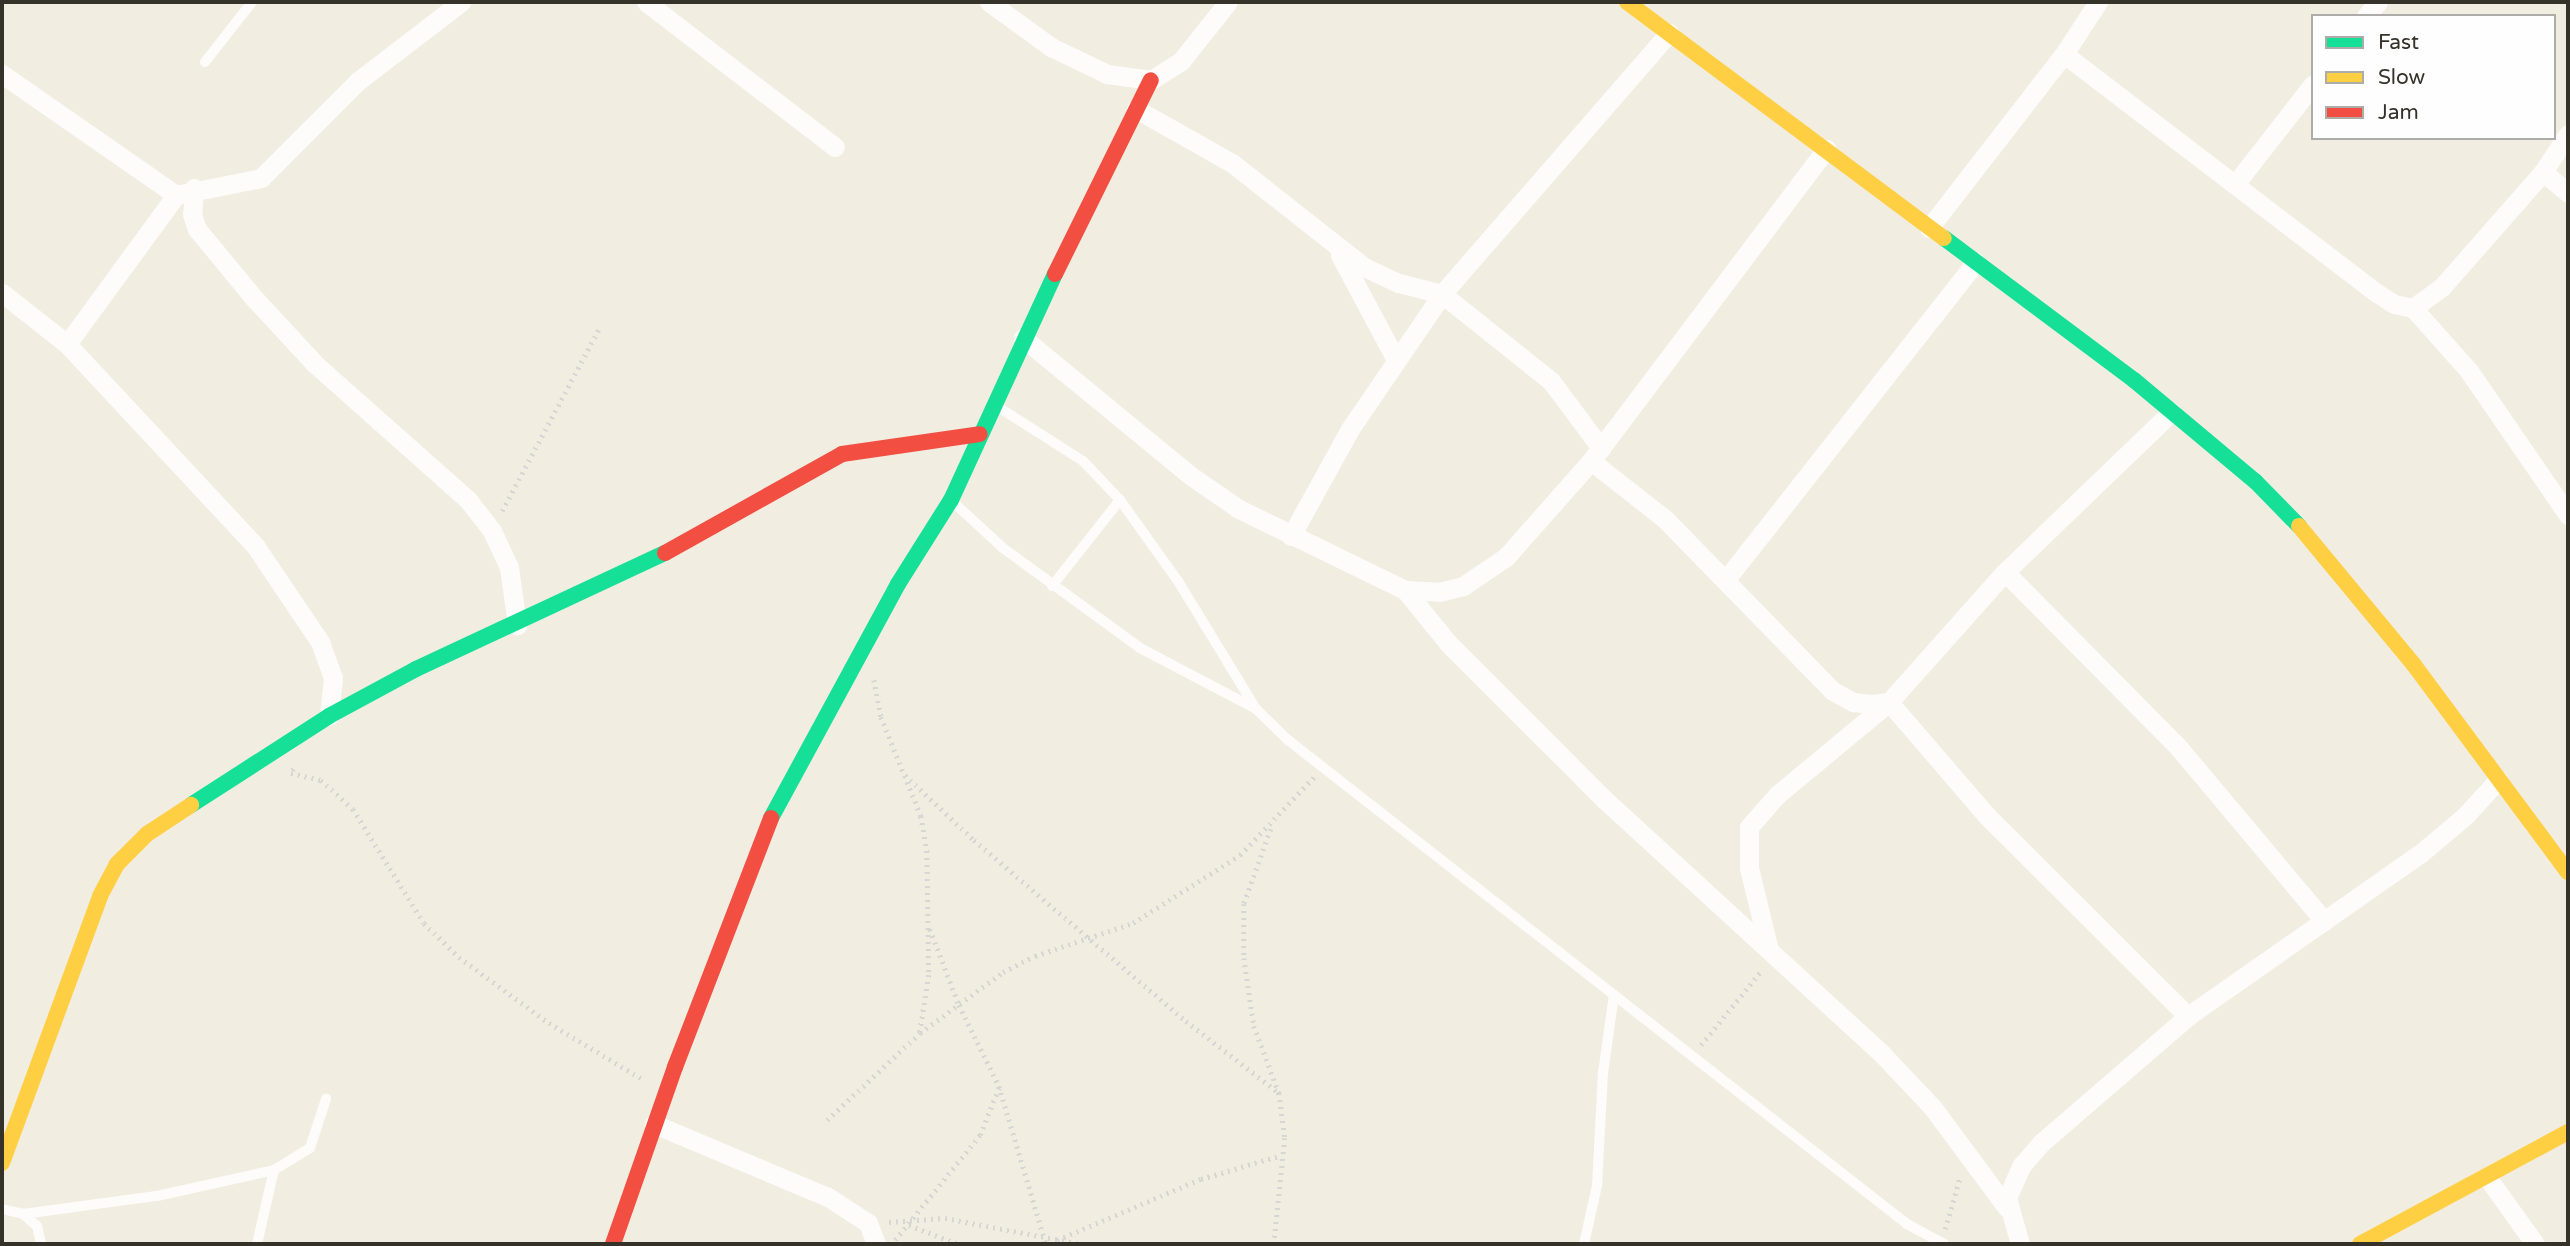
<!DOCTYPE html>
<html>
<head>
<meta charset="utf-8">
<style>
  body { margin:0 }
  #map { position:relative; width:2570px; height:1246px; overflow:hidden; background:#f2ede1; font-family:"Varela Round",sans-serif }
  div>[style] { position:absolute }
  .path>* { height:4.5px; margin-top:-2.25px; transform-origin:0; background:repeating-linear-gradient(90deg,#d7d6d3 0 2px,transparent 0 7px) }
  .lane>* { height:10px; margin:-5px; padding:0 5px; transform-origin:5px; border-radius:5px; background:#fdfcfa }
  .street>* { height:19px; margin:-9.5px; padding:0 9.5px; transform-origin:9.5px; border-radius:9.5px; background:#fdfcfa }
  .fast>* { height:16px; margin:-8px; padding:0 8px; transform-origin:8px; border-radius:8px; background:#16e098 }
  .slow>* { height:16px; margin:-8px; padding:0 8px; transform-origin:8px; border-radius:8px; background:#ffcf43 }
  .jam>* { height:16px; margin:-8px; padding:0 8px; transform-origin:8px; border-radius:8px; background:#f24e42 }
  span { translate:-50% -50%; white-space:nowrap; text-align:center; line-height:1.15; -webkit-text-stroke:7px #fefefe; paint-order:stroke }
  .frame { position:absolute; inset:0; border:4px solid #353229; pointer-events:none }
  .legend { position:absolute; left:2311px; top:14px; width:245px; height:126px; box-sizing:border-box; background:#fefefe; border:2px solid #aeaca9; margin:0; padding:9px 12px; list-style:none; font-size:21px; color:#353229 }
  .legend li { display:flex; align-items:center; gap:14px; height:35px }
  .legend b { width:35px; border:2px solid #aeaca9 }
</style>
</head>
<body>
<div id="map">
  <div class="path">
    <div style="left:502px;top:511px;width:208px;rotate:-62deg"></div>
    <div style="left:874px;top:680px;width:38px;rotate:79deg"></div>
    <div style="left:881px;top:717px;width:107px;rotate:68deg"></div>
    <div style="left:921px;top:816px;width:36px;rotate:80deg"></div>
    <div style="left:927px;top:851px;width:124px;rotate:89.1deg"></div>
    <div style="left:929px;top:975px;width:58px;rotate:99deg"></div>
    <div style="left:294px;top:769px;width:5px;rotate:127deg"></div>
    <div style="left:291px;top:773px;width:31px;rotate:13deg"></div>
    <div style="left:321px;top:780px;width:43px;rotate:42.2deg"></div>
    <div style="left:353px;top:809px;width:134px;rotate:58.1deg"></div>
    <div style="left:424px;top:923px;width:49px;rotate:44.2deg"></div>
    <div style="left:459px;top:957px;width:112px;rotate:36.3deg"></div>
    <div style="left:549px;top:1023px;width:111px;rotate:31deg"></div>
    <div style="left:905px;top:775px;width:95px;rotate:43.3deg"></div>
    <div style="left:974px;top:840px;width:279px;rotate:40.5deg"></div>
    <div style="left:1186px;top:1021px;width:118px;rotate:37.7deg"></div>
    <div style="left:1271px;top:829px;width:80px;rotate:109.8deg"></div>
    <div style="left:1244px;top:904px;width:54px;rotate:90deg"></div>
    <div style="left:1244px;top:958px;width:69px;rotate:81.6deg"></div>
    <div style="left:1254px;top:1026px;width:72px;rotate:69.5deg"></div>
    <div style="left:1279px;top:1093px;width:45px;rotate:82.4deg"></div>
    <div style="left:1285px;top:1138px;width:107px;rotate:95.9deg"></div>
    <div style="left:930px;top:929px;width:81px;rotate:69.1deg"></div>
    <div style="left:959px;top:1005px;width:90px;rotate:63.7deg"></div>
    <div style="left:999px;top:1086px;width:165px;rotate:73.4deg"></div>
    <div style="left:1701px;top:1045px;width:97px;rotate:-50.9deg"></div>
    <div style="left:827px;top:1120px;width:127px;rotate:-43.1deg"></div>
    <div style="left:920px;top:1033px;width:103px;rotate:-36.3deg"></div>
    <div style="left:1003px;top:972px;width:36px;rotate:-27deg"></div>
    <div style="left:1035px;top:956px;width:103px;rotate:-18.6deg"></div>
    <div style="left:1133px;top:923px;width:127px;rotate:-32.4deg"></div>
    <div style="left:1240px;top:855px;width:108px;rotate:-46.5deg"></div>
    <div style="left:889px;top:1222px;width:56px;rotate:-4.1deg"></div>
    <div style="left:945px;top:1218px;width:138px;rotate:10.8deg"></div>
    <div style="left:909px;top:1225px;width:53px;rotate:21.2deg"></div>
    <div style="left:1945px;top:1229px;width:54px;rotate:-73.9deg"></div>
    <div style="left:895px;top:1240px;width:135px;rotate:-51deg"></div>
    <div style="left:980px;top:1135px;width:52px;rotate:-68.4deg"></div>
    <div style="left:1057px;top:1240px;width:156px;rotate:-23deg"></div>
    <div style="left:1201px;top:1179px;width:84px;rotate:-16.5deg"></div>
  </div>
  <div class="lane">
    <div style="left:205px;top:62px;width:76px;rotate:-51.9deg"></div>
    <div style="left:995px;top:405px;width:104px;rotate:32.5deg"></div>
    <div style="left:1083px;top:461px;width:54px;rotate:46.5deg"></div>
    <div style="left:1120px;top:500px;width:100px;rotate:54.4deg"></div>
    <div style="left:1178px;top:581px;width:150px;rotate:58.6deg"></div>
    <div style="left:1256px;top:709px;width:45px;rotate:44.1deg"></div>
    <div style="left:1288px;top:740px;width:786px;rotate:38.02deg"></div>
    <div style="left:1907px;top:1224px;width:42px;rotate:28.4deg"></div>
    <div style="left:952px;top:501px;width:69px;rotate:42.7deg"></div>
    <div style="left:1003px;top:548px;width:170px;rotate:36.1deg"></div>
    <div style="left:1140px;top:648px;width:131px;rotate:27.7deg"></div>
    <div style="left:1052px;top:586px;width:110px;rotate:-51.7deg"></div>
    <div style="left:2px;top:1209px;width:22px;rotate:13deg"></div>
    <div style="left:23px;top:1214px;width:18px;rotate:41deg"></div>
    <div style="left:37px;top:1226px;width:18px;rotate:77deg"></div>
    <div style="left:23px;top:1214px;width:135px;rotate:-7.7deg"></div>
    <div style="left:157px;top:1196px;width:120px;rotate:-12.5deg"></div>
    <div style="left:274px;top:1170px;width:42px;rotate:-31.4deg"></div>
    <div style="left:310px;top:1148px;width:52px;rotate:-71.9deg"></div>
    <div style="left:257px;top:1244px;width:76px;rotate:-77.1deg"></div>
    <div style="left:1584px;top:1244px;width:59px;rotate:-77.4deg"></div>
    <div style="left:1597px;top:1186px;width:113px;rotate:-87deg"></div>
    <div style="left:1603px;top:1073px;width:79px;rotate:-82deg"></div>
  </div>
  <div class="street">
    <div style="left:646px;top:2px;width:238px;rotate:37.5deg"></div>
    <div style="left:989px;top:2px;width:77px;rotate:36deg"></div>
    <div style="left:1051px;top:47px;width:62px;rotate:25.7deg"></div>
    <div style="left:1107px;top:74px;width:44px;rotate:7.8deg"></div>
    <div style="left:1151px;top:80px;width:36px;rotate:-32deg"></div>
    <div style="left:1181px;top:61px;width:75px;rotate:-51.5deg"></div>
    <div style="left:2366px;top:16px;width:18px;rotate:-49deg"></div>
    <div style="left:2064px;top:54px;width:394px;rotate:37.4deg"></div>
    <div style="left:2377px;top:293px;width:20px;rotate:33deg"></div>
    <div style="left:2394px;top:304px;width:19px;rotate:12deg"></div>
    <div style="left:2413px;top:308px;width:34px;rotate:-36deg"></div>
    <div style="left:2441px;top:288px;width:154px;rotate:-48.7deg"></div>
    <div style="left:2543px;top:172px;width:45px;rotate:-56.7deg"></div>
    <div style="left:2px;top:74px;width:212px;rotate:34.8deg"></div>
    <div style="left:1136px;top:109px;width:110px;rotate:29.4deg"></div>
    <div style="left:1232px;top:163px;width:168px;rotate:38.2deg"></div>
    <div style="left:1364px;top:267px;width:38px;rotate:25deg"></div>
    <div style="left:1399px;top:283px;width:44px;rotate:14.3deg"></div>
    <div style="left:1442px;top:294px;width:346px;rotate:-49deg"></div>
    <div style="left:2543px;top:172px;width:33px;rotate:40deg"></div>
    <div style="left:2236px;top:183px;width:125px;rotate:-52.1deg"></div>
    <div style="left:194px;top:188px;width:26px;rotate:94deg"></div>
    <div style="left:192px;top:214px;width:16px;rotate:72deg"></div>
    <div style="left:197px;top:229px;width:88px;rotate:50.5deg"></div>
    <div style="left:253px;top:297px;width:91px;rotate:47.2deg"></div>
    <div style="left:315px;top:364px;width:205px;rotate:41.6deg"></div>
    <div style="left:468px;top:500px;width:39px;rotate:52deg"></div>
    <div style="left:492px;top:531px;width:40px;rotate:65deg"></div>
    <div style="left:509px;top:567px;width:59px;rotate:82.1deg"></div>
    <div style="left:1929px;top:228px;width:220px;rotate:-52.2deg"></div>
    <div style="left:2064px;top:54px;width:62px;rotate:-56.8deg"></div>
    <div style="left:1340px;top:255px;width:117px;rotate:61.9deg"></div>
    <div style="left:2px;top:293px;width:83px;rotate:38.1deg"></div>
    <div style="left:67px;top:344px;width:277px;rotate:47deg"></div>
    <div style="left:256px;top:547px;width:115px;rotate:56deg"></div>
    <div style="left:320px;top:642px;width:38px;rotate:70deg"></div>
    <div style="left:333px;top:678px;width:38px;rotate:96deg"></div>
    <div style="left:2413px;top:308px;width:84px;rotate:48.4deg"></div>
    <div style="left:2469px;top:371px;width:175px;rotate:55.5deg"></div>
    <div style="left:1023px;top:338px;width:217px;rotate:39.4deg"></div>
    <div style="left:1191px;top:476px;width:58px;rotate:34.5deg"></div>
    <div style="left:1239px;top:509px;width:185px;rotate:26deg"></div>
    <div style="left:1405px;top:590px;width:34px;rotate:3deg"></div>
    <div style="left:1439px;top:592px;width:25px;rotate:-14deg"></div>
    <div style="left:1463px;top:586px;width:52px;rotate:-34deg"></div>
    <div style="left:1506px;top:557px;width:128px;rotate:-48.5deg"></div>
    <div style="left:1591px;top:461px;width:391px;rotate:-53deg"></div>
    <div style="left:67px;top:344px;width:185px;rotate:-53.8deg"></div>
    <div style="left:176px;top:195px;width:87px;rotate:-11.3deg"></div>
    <div style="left:261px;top:178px;width:137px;rotate:-45deg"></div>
    <div style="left:358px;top:81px;width:130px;rotate:-37.5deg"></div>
    <div style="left:1591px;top:461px;width:94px;rotate:38.1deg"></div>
    <div style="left:1665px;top:519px;width:240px;rotate:45.7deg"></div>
    <div style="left:1833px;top:691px;width:23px;rotate:29deg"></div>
    <div style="left:1853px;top:702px;width:19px;rotate:6deg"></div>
    <div style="left:1872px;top:704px;width:17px;rotate:-7deg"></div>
    <div style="left:1889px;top:702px;width:174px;rotate:-48.3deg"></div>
    <div style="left:2005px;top:572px;width:231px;rotate:-43.9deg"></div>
    <div style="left:1291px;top:536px;width:122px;rotate:-61.1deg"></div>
    <div style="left:1350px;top:429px;width:163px;rotate:-55.7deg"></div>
    <div style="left:1442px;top:294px;width:139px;rotate:38.6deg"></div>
    <div style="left:1551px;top:381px;width:84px;rotate:53.3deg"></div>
    <div style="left:2005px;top:572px;width:247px;rotate:45.3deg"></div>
    <div style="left:2179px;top:748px;width:226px;rotate:50deg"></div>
    <div style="left:1727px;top:578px;width:402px;rotate:-51.8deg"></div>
    <div style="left:1405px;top:590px;width:68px;rotate:50.9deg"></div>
    <div style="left:1448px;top:643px;width:222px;rotate:45deg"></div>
    <div style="left:1605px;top:800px;width:376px;rotate:42.5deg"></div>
    <div style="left:1882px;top:1054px;width:74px;rotate:46.6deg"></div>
    <div style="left:1933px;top:1108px;width:124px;rotate:53.5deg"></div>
    <div style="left:1768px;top:946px;width:80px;rotate:-103.7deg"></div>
    <div style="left:1749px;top:868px;width:41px;rotate:-90deg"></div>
    <div style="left:1749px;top:827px;width:43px;rotate:-48.8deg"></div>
    <div style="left:1777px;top:795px;width:146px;rotate:-39.7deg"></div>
    <div style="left:1889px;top:702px;width:150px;rotate:49.3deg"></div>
    <div style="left:1987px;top:816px;width:284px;rotate:44.9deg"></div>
    <div style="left:654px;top:1124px;width:189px;rotate:22.8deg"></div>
    <div style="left:828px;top:1197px;width:48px;rotate:33deg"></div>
    <div style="left:868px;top:1223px;width:22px;rotate:69deg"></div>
    <div style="left:2487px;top:1177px;width:82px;rotate:54.4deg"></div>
    <div style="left:2020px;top:1244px;width:48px;rotate:-105.8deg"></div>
    <div style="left:2007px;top:1198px;width:36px;rotate:-66deg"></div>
    <div style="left:2022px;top:1165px;width:29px;rotate:-49deg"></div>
    <div style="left:2041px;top:1143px;width:194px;rotate:-40.8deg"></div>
    <div style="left:2188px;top:1016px;width:284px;rotate:-35deg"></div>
    <div style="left:2421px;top:853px;width:57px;rotate:-40.1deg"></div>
    <div style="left:2465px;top:816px;width:49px;rotate:-47.5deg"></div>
  </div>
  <div class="fast">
    <div style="left:1944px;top:238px;width:237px;rotate:36.8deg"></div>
    <div style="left:2134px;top:380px;width:158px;rotate:39.9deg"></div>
    <div style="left:2255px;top:481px;width:63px;rotate:45.6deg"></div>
    <div style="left:191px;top:805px;width:164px;rotate:-32.8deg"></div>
    <div style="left:329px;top:716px;width:99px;rotate:-28.4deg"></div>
    <div style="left:416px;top:669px;width:275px;rotate:-25deg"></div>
    <div style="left:771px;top:818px;width:266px;rotate:-61.5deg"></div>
    <div style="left:898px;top:584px;width:99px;rotate:-57.8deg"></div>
    <div style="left:951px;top:500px;width:249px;rotate:-65.3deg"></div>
  </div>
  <div class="slow">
    <div style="left:1627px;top:2px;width:395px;rotate:36.7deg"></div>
    <div style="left:2299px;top:526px;width:180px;rotate:50.4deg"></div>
    <div style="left:2414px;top:665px;width:258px;rotate:53.4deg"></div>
    <div style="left:2px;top:1163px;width:284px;rotate:-69.8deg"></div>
    <div style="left:100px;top:896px;width:36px;rotate:-62deg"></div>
    <div style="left:117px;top:864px;width:42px;rotate:-45deg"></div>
    <div style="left:147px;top:834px;width:53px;rotate:-33.4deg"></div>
    <div style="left:2360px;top:1244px;width:236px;rotate:-28.3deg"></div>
  </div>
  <div class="jam">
    <div style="left:1055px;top:274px;width:216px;rotate:-63.7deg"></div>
    <div style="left:665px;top:553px;width:203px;rotate:-29.2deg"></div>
    <div style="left:842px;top:454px;width:139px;rotate:-8.2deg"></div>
    <div style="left:613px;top:1244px;width:188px;rotate:-70.7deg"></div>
    <div style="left:675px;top:1067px;width:267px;rotate:-68.9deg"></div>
  </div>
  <div class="frame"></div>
  <ul class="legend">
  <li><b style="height:9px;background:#16e098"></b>Fast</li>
  <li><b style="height:9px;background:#ffcf43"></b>Slow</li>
  <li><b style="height:9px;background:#f24e42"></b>Jam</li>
  </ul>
</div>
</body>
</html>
